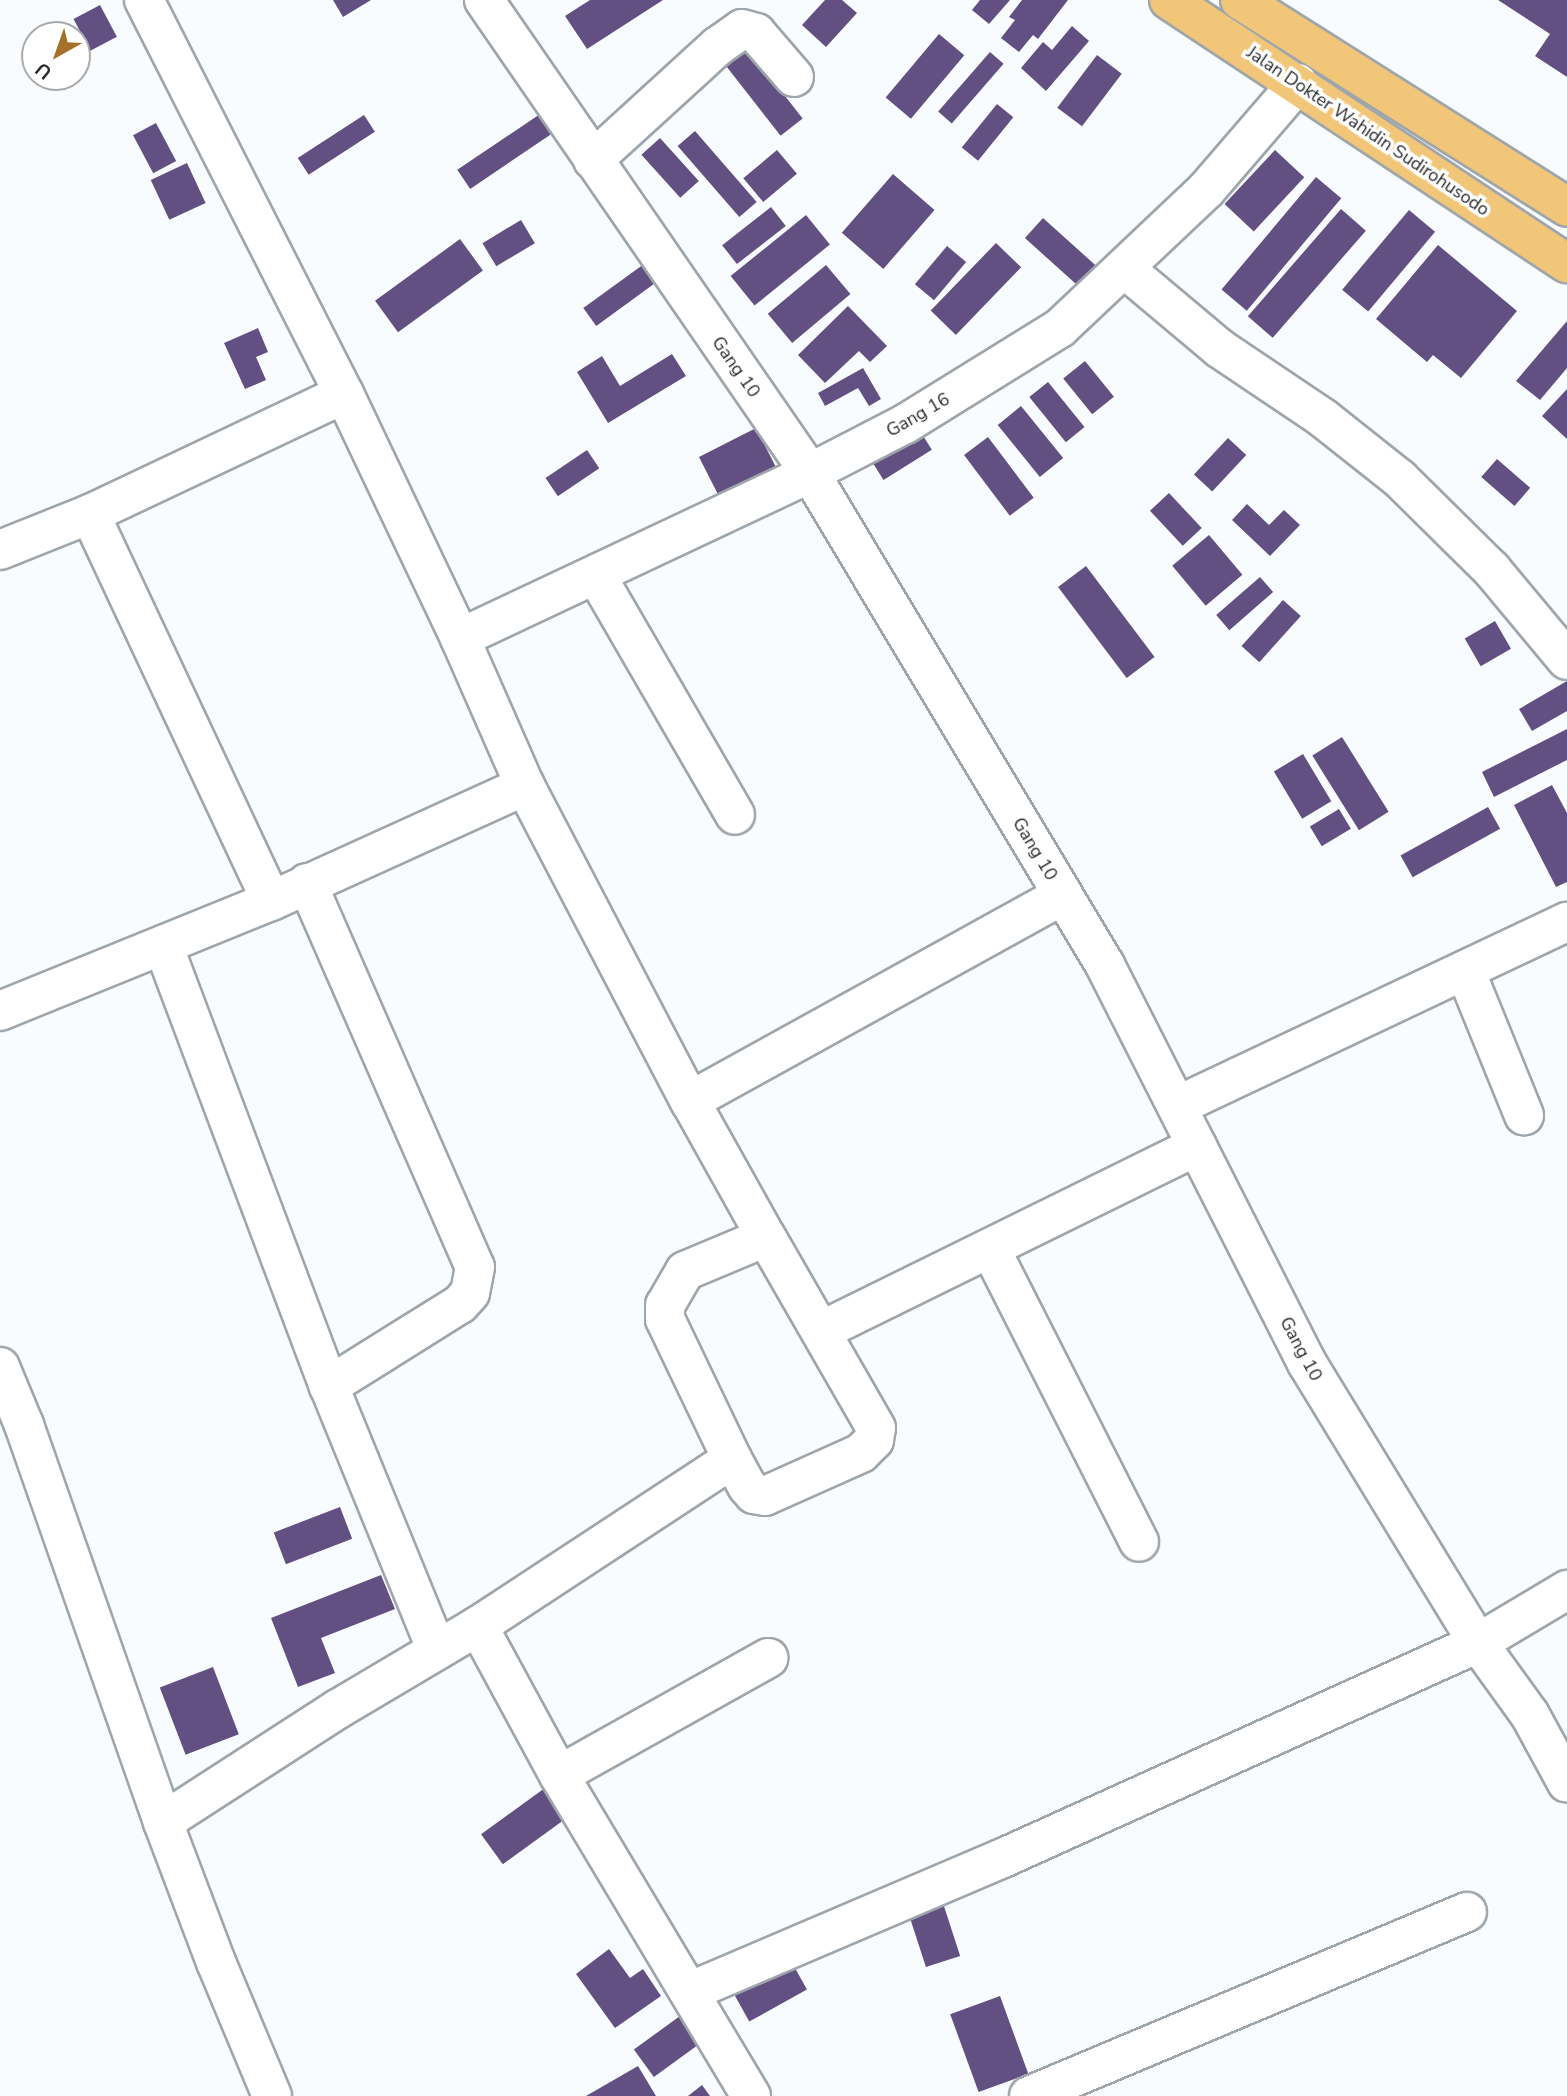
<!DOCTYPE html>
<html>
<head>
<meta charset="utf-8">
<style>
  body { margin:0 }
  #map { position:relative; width:1567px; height:2096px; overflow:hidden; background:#f9fcff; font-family:"Nunito Sans",sans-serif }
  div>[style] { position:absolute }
  .building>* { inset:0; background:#635083; transform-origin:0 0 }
  .roads { filter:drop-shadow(2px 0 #9ea6ac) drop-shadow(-2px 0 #9ea6ac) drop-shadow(0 2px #9ea6ac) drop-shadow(0 -2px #9ea6ac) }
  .street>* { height:38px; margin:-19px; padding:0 19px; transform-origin:19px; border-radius:19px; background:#fff }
  .highway>* { height:38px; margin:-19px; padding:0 19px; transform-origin:19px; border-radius:19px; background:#f1c678 }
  span { translate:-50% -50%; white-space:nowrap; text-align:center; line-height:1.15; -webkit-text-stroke:7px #fff; paint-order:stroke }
  .street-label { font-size:18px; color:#272a2c }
  .north { position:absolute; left:21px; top:21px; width:70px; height:70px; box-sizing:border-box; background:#fff; border:2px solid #a9aaab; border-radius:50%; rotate:220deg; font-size:19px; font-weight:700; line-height:28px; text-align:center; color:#272a2c }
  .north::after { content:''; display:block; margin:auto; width:24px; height:32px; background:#a57129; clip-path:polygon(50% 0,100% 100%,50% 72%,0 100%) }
</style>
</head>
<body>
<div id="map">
  <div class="building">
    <div style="clip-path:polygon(333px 0,371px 0,343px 17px)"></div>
    <div style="clip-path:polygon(590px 0,663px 0,587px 49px,565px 16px)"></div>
    <div style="clip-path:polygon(825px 0,842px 0,857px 13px,826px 47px,802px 25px)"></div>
    <div style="clip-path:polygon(980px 0,1010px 0,989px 24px,972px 10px)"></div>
    <div style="clip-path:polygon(1022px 0,1068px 0,1038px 39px,1033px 35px,1019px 52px,1001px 38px,1015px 20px,1009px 17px)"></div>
    <div style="clip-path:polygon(1498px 0,1567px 0,1567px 77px,1535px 56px,1550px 34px)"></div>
    <div style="left:100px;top:5px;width:36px;height:30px;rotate:62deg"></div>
    <div style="clip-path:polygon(1072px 26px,1089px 41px,1046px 91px,1021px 68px,1043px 42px,1052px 50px)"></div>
    <div style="left:939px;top:34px;width:33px;height:83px;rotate:40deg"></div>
    <div style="left:746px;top:46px;width:92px;height:28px;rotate:52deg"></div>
    <div style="left:990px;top:52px;width:18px;height:79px;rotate:41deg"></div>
    <div style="left:1097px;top:55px;width:31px;height:66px;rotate:37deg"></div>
    <div style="left:997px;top:104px;width:21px;height:56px;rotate:39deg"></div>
    <div style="left:546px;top:110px;width:23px;height:107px;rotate:56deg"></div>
    <div style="left:364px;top:115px;width:20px;height:79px;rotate:57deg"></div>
    <div style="left:156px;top:123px;width:43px;height:26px;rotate:62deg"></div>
    <div style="left:695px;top:131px;width:94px;height:23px;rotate:49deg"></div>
    <div style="left:660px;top:138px;width:58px;height:25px;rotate:48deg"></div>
    <div style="left:777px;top:150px;width:31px;height:44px;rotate:50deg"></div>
    <div style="left:1275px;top:150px;width:40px;height:74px;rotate:43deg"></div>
    <div style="left:187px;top:163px;width:44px;height:40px;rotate:65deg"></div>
    <div style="left:893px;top:174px;width:55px;height:78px;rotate:41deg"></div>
    <div style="left:1316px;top:177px;width:33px;height:147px;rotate:40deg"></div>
    <div style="left:771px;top:207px;width:24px;height:62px;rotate:52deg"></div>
    <div style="left:1341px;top:209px;width:33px;height:142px;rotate:41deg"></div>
    <div style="left:1409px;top:210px;width:34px;height:104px;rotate:40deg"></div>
    <div style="left:806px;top:215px;width:38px;height:97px;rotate:51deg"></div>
    <div style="left:1043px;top:218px;width:71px;height:27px;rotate:42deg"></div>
    <div style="left:521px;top:220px;width:27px;height:45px;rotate:59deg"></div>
    <div style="left:460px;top:239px;width:39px;height:105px;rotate:54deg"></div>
    <div style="left:996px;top:243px;width:35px;height:94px;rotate:44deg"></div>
    <div style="clip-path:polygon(1438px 245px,1517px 311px,1461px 378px,1433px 355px,1427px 362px,1376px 319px)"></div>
    <div style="left:947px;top:246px;width:25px;height:50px;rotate:40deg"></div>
    <div style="left:644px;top:264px;width:22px;height:75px;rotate:54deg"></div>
    <div style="left:826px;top:265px;width:38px;height:76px;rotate:50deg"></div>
    <div style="clip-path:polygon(848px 306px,887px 346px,870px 362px,859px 351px,825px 383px,798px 355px)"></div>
    <div style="clip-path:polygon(1567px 321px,1567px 368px,1540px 400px,1516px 381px)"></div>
    <div style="clip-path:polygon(258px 328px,268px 352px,256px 357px,266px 380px,245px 389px,224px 343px)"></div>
    <div style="clip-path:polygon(672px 354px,686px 376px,608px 423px,577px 372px,602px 356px,620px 386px)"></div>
    <div style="left:1085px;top:361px;width:46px;height:28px;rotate:51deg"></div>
    <div style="clip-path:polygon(863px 368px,881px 399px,869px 406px,858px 388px,825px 406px,818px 393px)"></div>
    <div style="left:1048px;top:382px;width:58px;height:24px;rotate:51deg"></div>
    <div style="clip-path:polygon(1567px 389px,1567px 439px,1542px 416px)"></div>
    <div style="left:1021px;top:406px;width:67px;height:30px;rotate:51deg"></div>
    <div style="left:917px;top:426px;width:28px;height:57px;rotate:58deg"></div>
    <div style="left:756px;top:428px;width:49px;height:64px;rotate:63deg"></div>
    <div style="left:988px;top:437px;width:76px;height:30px;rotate:53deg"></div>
    <div style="left:1228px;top:438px;width:25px;height:50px;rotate:43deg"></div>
    <div style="left:587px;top:450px;width:22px;height:50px;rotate:56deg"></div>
    <div style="left:1497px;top:459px;width:44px;height:24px;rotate:41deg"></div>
    <div style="left:1169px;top:493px;width:48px;height:26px;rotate:47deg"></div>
    <div style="clip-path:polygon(1247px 504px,1269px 525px,1284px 510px,1300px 525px,1270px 556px,1232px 520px)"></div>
    <div style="left:1209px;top:535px;width:52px;height:48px;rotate:50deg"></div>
    <div style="left:1086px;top:566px;width:114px;height:35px;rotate:53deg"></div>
    <div style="left:1260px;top:577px;width:20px;height:58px;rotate:49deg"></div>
    <div style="left:1283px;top:600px;width:24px;height:62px;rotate:42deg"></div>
    <div style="left:1495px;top:621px;width:32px;height:35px;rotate:60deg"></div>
    <div style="clip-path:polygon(1567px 681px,1567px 711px,1532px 731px,1519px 709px)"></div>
    <div style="clip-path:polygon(1567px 729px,1567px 760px,1494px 797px,1482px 772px)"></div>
    <div style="left:1342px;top:737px;width:88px;height:35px;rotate:58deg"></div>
    <div style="left:1303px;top:754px;width:55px;height:34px;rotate:59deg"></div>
    <div style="clip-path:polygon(1552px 785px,1567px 813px,1567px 882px,1556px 887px,1514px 805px)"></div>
    <div style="left:1488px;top:807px;width:25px;height:100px;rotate:61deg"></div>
    <div style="left:1339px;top:809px;width:23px;height:34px;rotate:59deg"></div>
    <div style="left:340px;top:1507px;width:34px;height:71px;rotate:69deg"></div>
    <div style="clip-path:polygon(381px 1575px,395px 1609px,321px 1638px,335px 1673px,298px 1687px,271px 1618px)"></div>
    <div style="left:213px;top:1667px;width:72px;height:57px;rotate:69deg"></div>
    <div style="left:549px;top:1785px;width:37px;height:84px;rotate:54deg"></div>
    <div style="left:941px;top:1897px;width:62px;height:36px;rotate:72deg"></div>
    <div style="clip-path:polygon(609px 1949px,630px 1978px,643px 1969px,661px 1996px,615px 2028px,576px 1974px)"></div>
    <div style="left:790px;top:1959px;width:35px;height:66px;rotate:61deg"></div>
    <div style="left:1000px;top:1996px;width:83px;height:53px;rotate:70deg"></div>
    <div style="left:680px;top:2016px;width:34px;height:57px;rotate:54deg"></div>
    <div style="clip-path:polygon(638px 2066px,656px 2096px,586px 2096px)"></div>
    <div style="clip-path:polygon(702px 2085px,710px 2096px,688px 2096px)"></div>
  </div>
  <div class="roads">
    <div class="street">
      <div style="left:484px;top:0;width:574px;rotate:55.42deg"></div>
      <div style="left:810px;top:473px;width:574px;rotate:59.05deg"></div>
      <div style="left:1105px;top:965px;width:446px;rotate:63.1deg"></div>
      <div style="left:1307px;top:1363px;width:328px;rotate:58.6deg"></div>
      <div style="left:1478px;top:1643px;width:89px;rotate:54.2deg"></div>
      <div style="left:1530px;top:1715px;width:77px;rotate:61.4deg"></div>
      <div style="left:593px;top:160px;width:169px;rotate:-42.4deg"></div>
      <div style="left:718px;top:46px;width:29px;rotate:-35deg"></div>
      <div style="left:742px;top:29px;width:15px;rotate:16deg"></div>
      <div style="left:756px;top:33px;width:58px;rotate:49.2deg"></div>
      <div style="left:1125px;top:269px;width:123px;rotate:40deg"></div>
      <div style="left:1219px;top:348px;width:125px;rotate:33.9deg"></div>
      <div style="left:1323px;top:418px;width:98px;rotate:38.4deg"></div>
      <div style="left:1400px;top:479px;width:129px;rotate:44.7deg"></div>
      <div style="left:1492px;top:570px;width:117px;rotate:50.2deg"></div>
      <div style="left:90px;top:514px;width:427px;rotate:64.9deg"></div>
      <div style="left:0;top:550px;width:97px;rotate:-21.8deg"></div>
      <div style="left:90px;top:514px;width:281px;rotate:-25.3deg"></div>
      <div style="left:596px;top:575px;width:277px;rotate:59.9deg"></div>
      <div style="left:460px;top:638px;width:387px;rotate:-25.2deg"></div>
      <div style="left:810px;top:473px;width:107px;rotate:-27.3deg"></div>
      <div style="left:905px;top:424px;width:182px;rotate:-31.8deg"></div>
      <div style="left:1060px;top:328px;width:201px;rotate:-43.4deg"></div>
      <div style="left:1206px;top:190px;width:141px;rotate:-49.3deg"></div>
      <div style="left:525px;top:786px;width:356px;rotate:62.4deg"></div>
      <div style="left:690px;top:1101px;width:156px;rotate:60.8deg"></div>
      <div style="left:766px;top:1237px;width:88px;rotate:157.2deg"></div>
      <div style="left:685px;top:1271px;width:39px;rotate:120deg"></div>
      <div style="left:665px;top:1305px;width:14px;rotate:90deg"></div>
      <div style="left:665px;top:1319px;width:155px;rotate:64.4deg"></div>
      <div style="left:732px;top:1459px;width:31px;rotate:61deg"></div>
      <div style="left:747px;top:1486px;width:11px;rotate:49deg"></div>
      <div style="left:754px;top:1494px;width:11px;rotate:10deg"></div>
      <div style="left:765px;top:1496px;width:105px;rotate:-24.1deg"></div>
      <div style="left:861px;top:1453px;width:18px;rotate:-45deg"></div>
      <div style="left:874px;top:1440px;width:12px;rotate:-81deg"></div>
      <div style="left:876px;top:1428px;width:220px;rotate:-119.9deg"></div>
      <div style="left:307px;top:883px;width:419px;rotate:66.4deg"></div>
      <div style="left:475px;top:1267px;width:26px;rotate:101deg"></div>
      <div style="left:470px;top:1293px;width:15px;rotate:132deg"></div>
      <div style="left:460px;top:1304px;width:155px;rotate:148deg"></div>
      <div style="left:163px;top:945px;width:471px;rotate:69.4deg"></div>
      <div style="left:329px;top:1386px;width:285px;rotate:67.8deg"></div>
      <div style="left:1465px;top:970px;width:157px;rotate:67.9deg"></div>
      <div style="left:0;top:1011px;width:292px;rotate:-22.1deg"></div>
      <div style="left:271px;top:901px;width:279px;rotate:-24.4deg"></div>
      <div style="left:525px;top:786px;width:162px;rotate:-113.7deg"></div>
      <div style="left:460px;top:638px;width:270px;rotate:-115.4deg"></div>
      <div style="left:344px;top:394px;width:442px;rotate:-116.9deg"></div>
      <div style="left:690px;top:1101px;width:426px;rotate:-28.9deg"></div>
      <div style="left:1177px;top:1106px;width:431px;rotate:-25.3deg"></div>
      <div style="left:991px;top:1250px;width:327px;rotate:63.1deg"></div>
      <div style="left:821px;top:1331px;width:419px;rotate:-26.2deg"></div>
      <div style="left:0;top:1367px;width:63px;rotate:67.5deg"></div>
      <div style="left:24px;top:1425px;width:421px;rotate:70.7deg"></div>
      <div style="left:163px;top:1822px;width:150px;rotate:69.3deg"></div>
      <div style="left:216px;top:1962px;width:145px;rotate:67.3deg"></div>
      <div style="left:478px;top:1626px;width:170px;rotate:61.5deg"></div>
      <div style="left:559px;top:1775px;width:374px;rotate:59.1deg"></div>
      <div style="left:559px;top:1775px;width:240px;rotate:-29.2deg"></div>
      <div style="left:163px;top:1822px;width:208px;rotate:-32.9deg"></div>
      <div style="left:338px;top:1709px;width:163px;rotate:-30.7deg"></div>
      <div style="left:478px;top:1626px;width:304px;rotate:-33.3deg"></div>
      <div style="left:691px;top:1991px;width:339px;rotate:-23.1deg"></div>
      <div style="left:1003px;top:1858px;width:521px;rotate:-24.35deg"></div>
      <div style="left:1478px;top:1643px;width:104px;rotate:-30.8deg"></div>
      <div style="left:1029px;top:2096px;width:475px;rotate:-22.8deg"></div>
    </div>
    <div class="highway">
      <div style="left:1169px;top:0;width:477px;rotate:33.5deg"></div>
      <div style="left:1240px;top:0;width:387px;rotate:32.3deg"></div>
    </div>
  </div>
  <div class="street-label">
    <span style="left:1368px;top:131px;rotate:34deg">Jalan Dokter Wahidin Sudirohusodo</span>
    <span style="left:736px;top:367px;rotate:55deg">Gang 10</span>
    <span style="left:918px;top:415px;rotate:-30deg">Gang 16</span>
    <span style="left:1035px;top:849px;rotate:59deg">Gang 10</span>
    <span style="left:1301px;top:1349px;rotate:62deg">Gang 10</span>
  </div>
  <div class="north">U</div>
</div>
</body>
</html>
